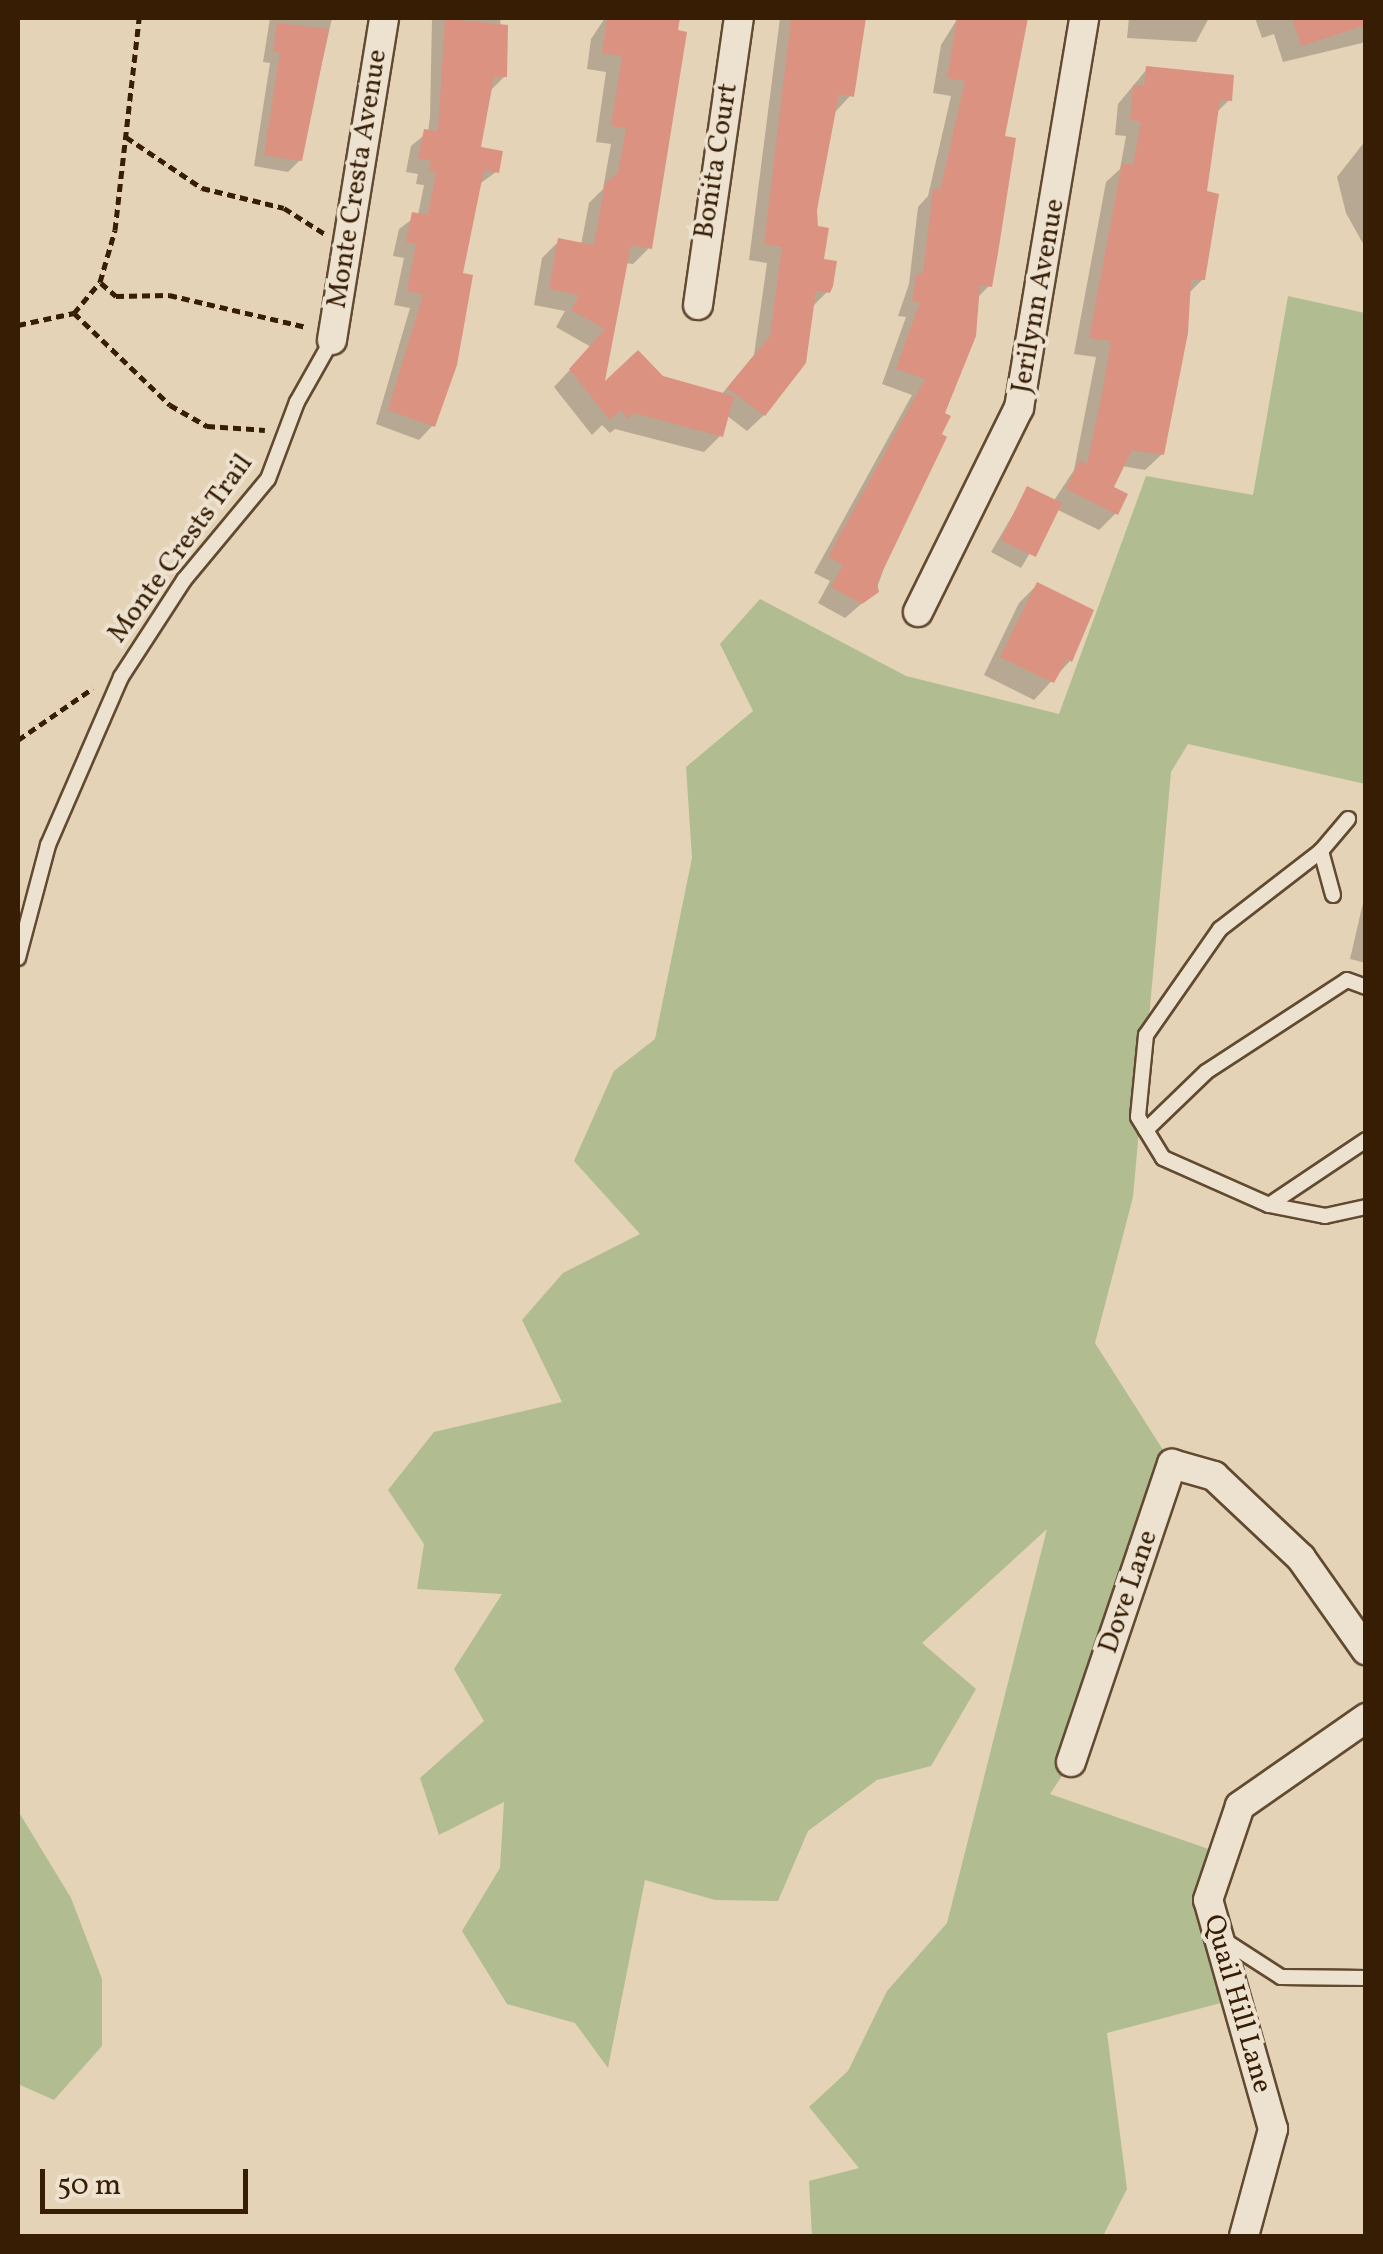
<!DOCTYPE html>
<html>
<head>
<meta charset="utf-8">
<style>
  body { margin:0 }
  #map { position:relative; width:1383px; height:2254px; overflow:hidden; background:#e4d3b7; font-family:Vollkorn,serif }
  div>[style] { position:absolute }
  .green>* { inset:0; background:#b1bd90 }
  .shadow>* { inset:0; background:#0003 }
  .building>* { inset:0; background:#dc9281; transform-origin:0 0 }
  .path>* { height:5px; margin-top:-2.5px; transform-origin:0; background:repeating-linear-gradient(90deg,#361d04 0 8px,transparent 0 13px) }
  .roads { filter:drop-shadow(2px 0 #624a31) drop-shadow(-2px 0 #624a31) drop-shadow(0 2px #624a31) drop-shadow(0 -2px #624a31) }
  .service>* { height:14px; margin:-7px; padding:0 7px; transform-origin:7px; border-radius:7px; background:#ede2d0 }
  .minor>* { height:28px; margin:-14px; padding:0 14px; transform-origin:14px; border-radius:14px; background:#ede2d0 }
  span { translate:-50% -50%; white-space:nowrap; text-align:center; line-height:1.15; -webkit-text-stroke:8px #ede2d0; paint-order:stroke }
  .street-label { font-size:28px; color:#361d04 }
  .frame { position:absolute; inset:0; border:20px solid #361d04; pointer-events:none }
  .scale { position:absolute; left:40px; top:2169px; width:208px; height:45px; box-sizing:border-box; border:5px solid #361d04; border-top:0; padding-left:12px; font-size:30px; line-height:35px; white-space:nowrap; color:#361d04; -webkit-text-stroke:8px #ede2d0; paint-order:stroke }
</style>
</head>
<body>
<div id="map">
  <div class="green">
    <div style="clip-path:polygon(1288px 296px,1365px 313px,1365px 784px,1188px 744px,1171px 772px,1133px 1197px,1095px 1343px,1172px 1464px,1071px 1762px,1050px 1794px,1223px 1854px,1208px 1900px,1236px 1999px,1107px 2033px,1127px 2189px,1103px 2236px,812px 2236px,809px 2181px,859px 2168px,809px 2107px,848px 2071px,887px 1991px,947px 1923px,1047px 1529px,922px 1643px,976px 1689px,931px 1766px,877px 1780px,808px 1831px,778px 1901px,715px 1900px,645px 1880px,608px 2068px,575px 2023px,507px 2004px,462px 1931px,500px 1868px,504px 1802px,439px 1835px,420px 1778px,484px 1721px,454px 1669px,502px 1594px,417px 1589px,424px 1544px,388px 1490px,434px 1432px,562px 1402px,522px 1320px,563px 1273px,640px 1234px,574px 1161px,614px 1071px,655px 1039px,692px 858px,686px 767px,753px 711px,720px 644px,760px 599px,906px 676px,1059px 714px,1146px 476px,1253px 495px)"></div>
    <div style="clip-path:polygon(20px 1814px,71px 1898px,102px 1979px,102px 2046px,54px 2100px,18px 2084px)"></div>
  </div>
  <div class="shadow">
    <div style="clip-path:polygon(270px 18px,332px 18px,300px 160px,288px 172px,254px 166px,270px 63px,263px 62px)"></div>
    <div style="clip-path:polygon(432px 18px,500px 18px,505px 76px,491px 90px,478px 149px,496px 172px,478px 185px,433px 425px,419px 440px,376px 424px,410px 308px,394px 305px,404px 258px,393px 256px,399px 229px,418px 215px,424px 185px,416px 184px,418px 174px,406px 172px,411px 146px,428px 132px,430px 117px)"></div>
    <div style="clip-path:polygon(605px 18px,677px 18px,650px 247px,633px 264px,625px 263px,601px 389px,661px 379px,721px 395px,754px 355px,767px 263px,749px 260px,780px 18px,863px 18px,851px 95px,835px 112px,815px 209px,827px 292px,811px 308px,764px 415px,747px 431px,726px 415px,721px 435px,704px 452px,615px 429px,610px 433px,602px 425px,592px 435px,554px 387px,591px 347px,556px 327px,565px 311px,534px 305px,542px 258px,559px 241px,581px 245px,589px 203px,603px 189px,611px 144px,596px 142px,606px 72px,587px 69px,591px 39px)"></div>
    <div style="clip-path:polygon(958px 18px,1027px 18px,1002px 139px,989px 286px,977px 298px,876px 591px,845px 618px,818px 603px,830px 581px,814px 573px,912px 395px,882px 384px,906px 317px,898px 316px,909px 284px,918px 207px,928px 196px,951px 96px,933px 93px,941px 45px)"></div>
    <div style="clip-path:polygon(1129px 18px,1209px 18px,1196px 42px,1127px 38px)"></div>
    <div style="clip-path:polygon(1255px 18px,1366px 18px,1366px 42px,1283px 62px,1274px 34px,1262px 38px)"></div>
    <div style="clip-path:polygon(1147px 69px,1229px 100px,1215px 114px,1204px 193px,1203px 279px,1186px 296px,1162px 454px,1145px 470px,1122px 466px,1111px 488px,1116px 513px,1099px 530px,1056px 509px,1021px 568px,991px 552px,1028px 489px,1053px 502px,1074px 470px,1096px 357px,1074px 354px,1106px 182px,1120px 169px,1126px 136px,1115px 135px,1118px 104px)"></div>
    <div style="clip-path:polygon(1366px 140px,1366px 249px,1346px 213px,1337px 177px)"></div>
    <div style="clip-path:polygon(1037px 585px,1070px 661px,1034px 700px,984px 675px,1019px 603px)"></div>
    <div style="clip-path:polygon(1366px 890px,1366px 963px,1350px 959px)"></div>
  </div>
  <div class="building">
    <div style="clip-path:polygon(680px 18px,678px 30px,687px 32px,652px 249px,631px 245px,605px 381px,638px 350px,663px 376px,734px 396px,723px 437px,634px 413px,628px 419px,621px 410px,610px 420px,569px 369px,605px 329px,571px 310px,579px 295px,549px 289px,558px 238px,594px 245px,605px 183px,618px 173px,626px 128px,611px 126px,622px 56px,602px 53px,607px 20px)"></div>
    <div style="clip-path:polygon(791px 18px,866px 18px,854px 97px,839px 94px,817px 210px,818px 226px,829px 228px,824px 259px,837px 261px,833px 286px,830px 293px,816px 291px,806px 363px,765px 416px,727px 388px,770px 336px,782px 247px,764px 244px)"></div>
    <div style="clip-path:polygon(957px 18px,1028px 18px,1005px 136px,1016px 138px,998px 253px,992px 287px,980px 285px,976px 336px,945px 413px,951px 416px,942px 434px,947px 437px,877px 583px,879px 592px,862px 604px,831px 587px,843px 565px,828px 557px,925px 379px,896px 369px,920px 302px,912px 301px,917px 273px,923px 273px,933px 188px,940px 190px,965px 81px,947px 78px)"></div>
    <div style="clip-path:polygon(1292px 18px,1366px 18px,1366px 25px,1301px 46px)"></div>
    <div style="clip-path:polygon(445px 19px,508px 25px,507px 77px,494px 77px,481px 147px,503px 151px,499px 173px,484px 170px,463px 273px,473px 275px,457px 365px,435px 427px,388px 410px,423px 295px,407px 291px,416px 244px,406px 242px,412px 212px,428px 215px,436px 172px,429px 170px,431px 161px,418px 158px,424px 129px,438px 131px)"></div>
    <div style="clip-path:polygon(277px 23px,329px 29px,302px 161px,264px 155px,280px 52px,273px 51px)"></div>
    <div style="clip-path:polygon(1146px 66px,1234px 75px,1232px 101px,1220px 100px,1207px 191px,1219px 194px,1205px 280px,1191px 280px,1188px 333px,1164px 455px,1132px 450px,1114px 487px,1128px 494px,1118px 515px,1066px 489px,1080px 460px,1087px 464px,1103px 388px,1111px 341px,1089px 338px,1122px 163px,1133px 165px,1141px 121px,1130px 120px,1133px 85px,1144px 86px)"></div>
    <div style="left:1027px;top:486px;width:39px;height:60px;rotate:26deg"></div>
    <div style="clip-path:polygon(1037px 582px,1094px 610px,1072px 662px,1067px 659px,1054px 683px,1000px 657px)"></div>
  </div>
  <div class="path">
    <div style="left:126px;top:137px;width:92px;rotate:33.9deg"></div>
    <div style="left:202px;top:188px;width:84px;rotate:13.7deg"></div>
    <div style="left:284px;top:208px;width:49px;rotate:32.4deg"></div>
    <div style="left:101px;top:283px;width:20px;rotate:41deg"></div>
    <div style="left:116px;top:296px;width:53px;rotate:-1.1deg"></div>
    <div style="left:169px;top:295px;width:141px;rotate:13.1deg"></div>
    <div style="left:74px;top:313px;width:133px;rotate:43.8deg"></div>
    <div style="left:170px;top:405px;width:43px;rotate:29.6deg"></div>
    <div style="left:207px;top:426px;width:58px;rotate:3.9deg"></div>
    <div style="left:18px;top:325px;width:57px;rotate:-12.1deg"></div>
    <div style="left:74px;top:313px;width:40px;rotate:-50deg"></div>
    <div style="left:100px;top:282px;width:54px;rotate:-73.9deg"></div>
    <div style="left:115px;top:230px;width:213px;rotate:-83.5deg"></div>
    <div style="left:18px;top:740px;width:91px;rotate:-34.7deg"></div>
  </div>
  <div class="roads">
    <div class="service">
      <div style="left:1321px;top:851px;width:42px;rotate:-49.8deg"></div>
      <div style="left:1333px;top:895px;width:46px;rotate:-105.3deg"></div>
      <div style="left:1321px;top:851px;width:128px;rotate:142.3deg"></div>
      <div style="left:1220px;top:929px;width:129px;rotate:124.9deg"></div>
      <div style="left:1146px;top:1035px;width:82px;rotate:95.6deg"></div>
      <div style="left:1138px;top:1117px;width:48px;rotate:58.6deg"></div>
      <div style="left:1163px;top:1158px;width:116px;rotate:23.9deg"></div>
      <div style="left:1269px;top:1205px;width:57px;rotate:11.1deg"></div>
      <div style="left:1325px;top:1216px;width:42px;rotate:-12.4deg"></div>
      <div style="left:18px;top:958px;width:117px;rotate:-75.1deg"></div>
      <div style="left:48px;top:845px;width:183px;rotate:-66.5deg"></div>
      <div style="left:121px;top:677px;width:116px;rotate:-57deg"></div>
      <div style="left:184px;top:580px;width:131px;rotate:-50.3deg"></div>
      <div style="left:268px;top:479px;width:82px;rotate:-69.4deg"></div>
      <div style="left:297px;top:402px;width:71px;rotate:-60.6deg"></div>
      <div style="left:1146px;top:1130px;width:83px;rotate:-44deg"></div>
      <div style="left:1206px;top:1072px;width:168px;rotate:-33.1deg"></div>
      <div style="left:1347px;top:980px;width:20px;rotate:20deg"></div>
      <div style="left:1269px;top:1205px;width:117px;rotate:-33.8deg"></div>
      <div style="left:1219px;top:1937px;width:74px;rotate:32.8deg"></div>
      <div style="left:1281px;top:1977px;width:85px;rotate:0.7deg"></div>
    </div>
    <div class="minor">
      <div style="left:698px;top:305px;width:290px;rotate:-81.9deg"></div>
      <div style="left:332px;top:340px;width:326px;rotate:-80.8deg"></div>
      <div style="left:918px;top:612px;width:228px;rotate:-63.7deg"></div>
      <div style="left:1019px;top:408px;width:395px;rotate:-80.5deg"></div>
      <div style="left:1071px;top:1762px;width:315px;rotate:-71.3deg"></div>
      <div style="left:1172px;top:1464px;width:44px;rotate:15.9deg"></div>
      <div style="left:1214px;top:1476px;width:120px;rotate:43.3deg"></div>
      <div style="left:1301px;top:1558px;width:113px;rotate:54.8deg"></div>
      <div style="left:1244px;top:2236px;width:111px;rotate:-74.8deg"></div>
      <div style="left:1273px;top:2129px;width:238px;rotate:-105.8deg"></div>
      <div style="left:1208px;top:1900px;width:99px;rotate:-71.2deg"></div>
      <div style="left:1240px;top:1806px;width:154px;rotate:-34.9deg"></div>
    </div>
  </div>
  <div class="street-label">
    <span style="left:717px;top:161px;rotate:-81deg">Bonita Court</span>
    <span style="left:358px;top:179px;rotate:-81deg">Monte Cresta Avenue</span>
    <span style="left:1039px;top:296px;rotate:-80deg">Jerilynn Avenue</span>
    <span style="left:181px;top:549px;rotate:-54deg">Monte Crests Trail</span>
    <span style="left:1129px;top:1592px;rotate:-71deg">Dove Lane</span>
    <span style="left:1237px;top:2004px;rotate:74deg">Quail Hill Lane</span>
  </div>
  <div class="frame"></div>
  <div class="scale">50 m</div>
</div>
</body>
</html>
